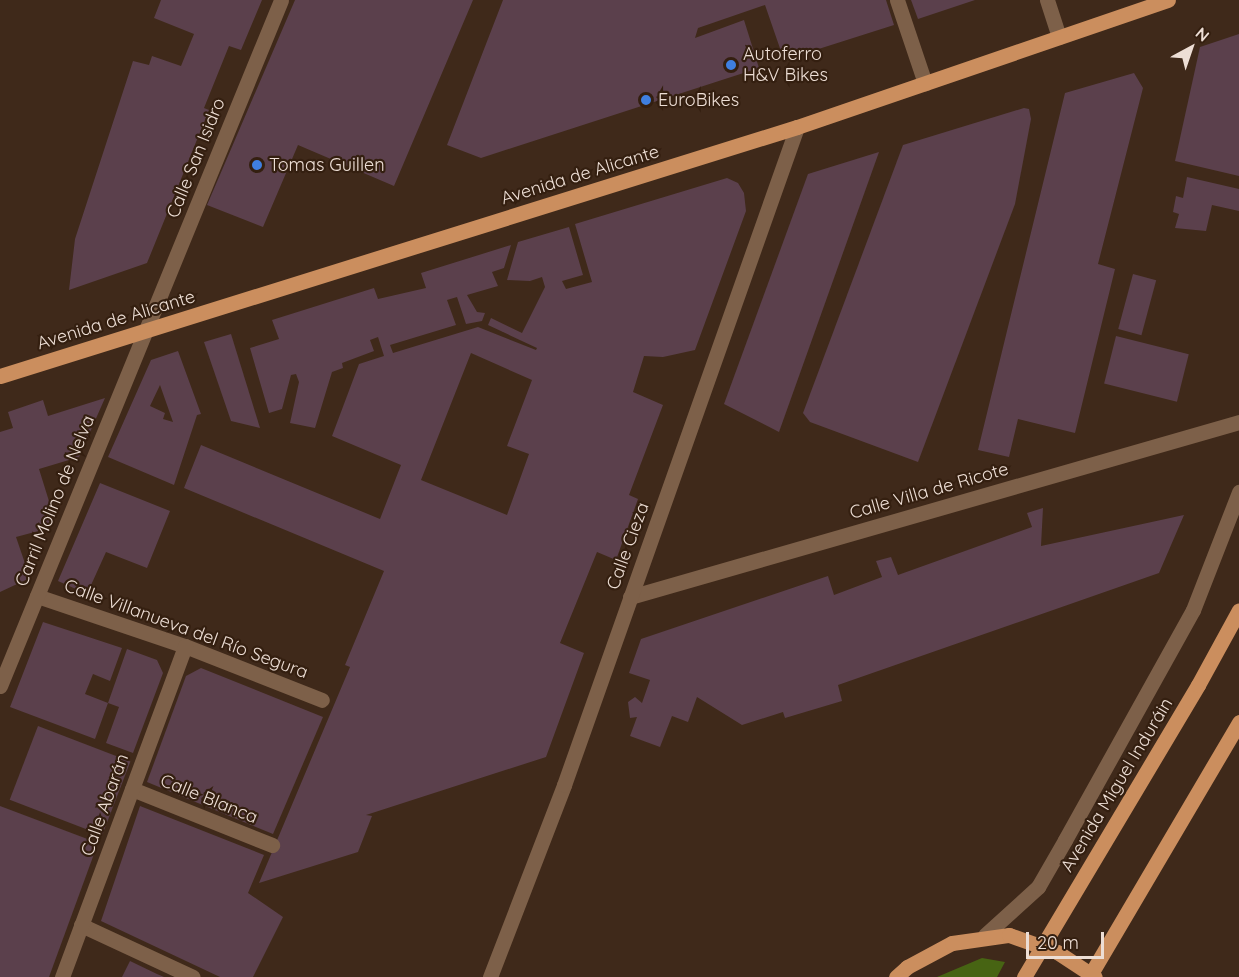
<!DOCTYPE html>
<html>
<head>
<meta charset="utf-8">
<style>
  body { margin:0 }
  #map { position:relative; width:1239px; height:977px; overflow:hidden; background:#3f291a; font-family:Quicksand,sans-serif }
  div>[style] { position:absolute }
  .green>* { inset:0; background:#476413 }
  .building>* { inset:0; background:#5b404c; transform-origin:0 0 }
  .street>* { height:15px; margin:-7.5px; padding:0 7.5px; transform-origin:7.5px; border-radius:7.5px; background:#7d6049 }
  .primary>* { height:15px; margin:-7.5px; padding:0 7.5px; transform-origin:7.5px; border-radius:7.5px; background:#cb8e5e }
  .dots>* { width:16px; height:16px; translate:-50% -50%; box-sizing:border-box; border:3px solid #341f10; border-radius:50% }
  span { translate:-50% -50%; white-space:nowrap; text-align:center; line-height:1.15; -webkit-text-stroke:4.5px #341f10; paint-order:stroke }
  .poi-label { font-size:18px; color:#edded5 }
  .left { translate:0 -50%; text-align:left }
  .street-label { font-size:18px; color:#edded5 }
  .north { position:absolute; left:1161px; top:18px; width:60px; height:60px; -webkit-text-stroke:4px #341f10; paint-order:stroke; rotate:40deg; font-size:16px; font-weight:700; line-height:24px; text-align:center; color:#edded5 }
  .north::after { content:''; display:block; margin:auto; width:21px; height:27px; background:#edded5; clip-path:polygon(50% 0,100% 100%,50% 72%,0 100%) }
  .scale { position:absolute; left:1026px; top:932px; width:78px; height:27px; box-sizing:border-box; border:3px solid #edded5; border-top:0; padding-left:8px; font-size:18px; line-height:21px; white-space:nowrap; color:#edded5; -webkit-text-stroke:4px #341f10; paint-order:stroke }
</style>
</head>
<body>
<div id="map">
  <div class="green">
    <div style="clip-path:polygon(982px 958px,1005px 962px,997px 977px,937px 977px)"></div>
  </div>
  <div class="building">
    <div style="clip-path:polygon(161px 0,262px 0,241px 50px,229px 46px,204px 108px,209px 110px,147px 263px,69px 290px,75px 239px,133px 61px,149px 65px,152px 56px,181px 66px,194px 34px,154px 18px)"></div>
    <div style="clip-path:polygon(295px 0,473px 0,394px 186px,298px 145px,263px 227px,207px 205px)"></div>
    <div style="clip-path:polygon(503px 0,886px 0,894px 25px,784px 60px,765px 5px,698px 28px,695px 38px,744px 20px,759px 68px,481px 158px,447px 145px)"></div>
    <div style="clip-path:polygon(911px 0,975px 0,918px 19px)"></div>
    <div style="clip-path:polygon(1239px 34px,1239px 176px,1175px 161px,1200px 47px)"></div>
    <div style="clip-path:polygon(1134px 73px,1143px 88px,1098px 264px,1115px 269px,1075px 433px,1018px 419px,1009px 457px,978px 450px,1065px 93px)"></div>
    <div style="clip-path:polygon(1024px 108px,1029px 109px,1031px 119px,1015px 204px,918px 462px,810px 422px,803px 413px,903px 145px)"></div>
    <div style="clip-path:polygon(879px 152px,779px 432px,724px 404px,808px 174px)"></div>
    <div style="clip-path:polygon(1187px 177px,1239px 189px,1239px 211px,1212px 205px,1206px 231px,1175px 228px,1179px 214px,1173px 212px,1176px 196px,1183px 198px)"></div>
    <div style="clip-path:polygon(evenodd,727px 178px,738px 183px,744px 193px,746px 211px,695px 350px,663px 357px,644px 356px,633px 392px,663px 405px,629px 495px,638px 499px,616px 560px,597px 552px,560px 643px,584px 653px,546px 757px,366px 815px,372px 816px,358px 852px,259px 883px,350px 667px,345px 665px,384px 571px,184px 488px,201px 445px,380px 519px,401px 465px,332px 436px,359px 364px,384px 356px,378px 337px,370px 340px,374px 351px,342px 363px,343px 368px,332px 372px,315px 428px,290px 423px,299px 382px,296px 374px,291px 375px,282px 409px,269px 413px,250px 348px,279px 339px,272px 320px,374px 288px,378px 299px,426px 288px,421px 273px,511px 245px,504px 268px,492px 272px,498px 286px,467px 295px,477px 312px,485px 313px,482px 321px,466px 324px,457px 297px,447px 300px,456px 325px,390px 345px,393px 353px,478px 327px,536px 350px,537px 348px,488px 325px,491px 318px,522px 333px,545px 287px,542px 277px,530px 281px,507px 280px,518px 242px,569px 227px,583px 275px,562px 281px,566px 289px,592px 282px,575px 224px,727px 178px,471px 353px,532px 380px,507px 446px,529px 454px,507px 515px,421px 480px,471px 353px)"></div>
    <div style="left:1133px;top:274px;width:24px;height:57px;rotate:15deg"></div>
    <div style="clip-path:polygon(231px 334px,260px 428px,231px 421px,204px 342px)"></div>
    <div style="left:1116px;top:336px;width:75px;height:49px;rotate:14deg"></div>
    <div style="clip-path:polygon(evenodd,178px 351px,201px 414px,197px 415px,174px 485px,108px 457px,151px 360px,178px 351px,160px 385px,173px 422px,163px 419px,165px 413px,150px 406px,160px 385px)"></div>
    <div style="clip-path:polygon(105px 398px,79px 457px,39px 469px,53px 514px,46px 529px,16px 537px,30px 578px,0 592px,0 432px,13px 428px,8px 412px,43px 400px,48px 416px)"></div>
    <div style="clip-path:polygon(100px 483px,170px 511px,147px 568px,106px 552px,87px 594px,58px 581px)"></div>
    <div style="clip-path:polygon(1043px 508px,1041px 546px,1184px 515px,1159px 573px,838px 685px,842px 701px,785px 718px,783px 712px,742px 725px,697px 697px,688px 722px,672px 716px,660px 747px,630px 736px,637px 717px,630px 718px,628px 702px,635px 697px,642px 703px,650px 680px,629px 673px,641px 639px,828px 576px,834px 595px,882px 577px,876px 561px,891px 557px,898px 575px,1032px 527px,1027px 513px)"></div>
    <div style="clip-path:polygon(43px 622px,122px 648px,110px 681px,93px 674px,85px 694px,108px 703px,95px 739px,10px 707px)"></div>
    <div style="clip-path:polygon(127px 649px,157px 660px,163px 673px,133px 753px,106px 743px,119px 707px,108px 703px)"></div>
    <div style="clip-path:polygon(201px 668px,323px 717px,273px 834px,147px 782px,186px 676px)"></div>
    <div style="left:38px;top:726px;width:99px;height:79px;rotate:21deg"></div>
    <div style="clip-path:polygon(0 806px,98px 843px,49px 977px,0 977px)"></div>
    <div style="clip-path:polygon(140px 806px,264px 855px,248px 893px,283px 917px,253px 977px,220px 977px,101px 921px)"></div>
    <div style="clip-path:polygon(130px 961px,157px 974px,164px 977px,122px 977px)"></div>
  </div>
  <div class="street">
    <div style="left:897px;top:0;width:88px;rotate:71.4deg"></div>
    <div style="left:1047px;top:0;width:39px;rotate:72deg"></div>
    <div style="left:37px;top:596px;width:156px;rotate:18.7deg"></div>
    <div style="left:185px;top:646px;width:147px;rotate:21.5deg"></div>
    <div style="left:630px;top:597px;width:634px;rotate:-16.03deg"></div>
    <div style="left:0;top:686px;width:741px;rotate:-67.72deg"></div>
    <div style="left:132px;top:789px;width:151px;rotate:21.8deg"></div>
    <div style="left:81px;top:925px;width:123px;rotate:24.9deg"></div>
    <div style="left:985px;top:935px;width:72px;rotate:-42.2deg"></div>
    <div style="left:1038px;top:887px;width:54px;rotate:-60.1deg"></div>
    <div style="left:1065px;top:840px;width:263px;rotate:-60.9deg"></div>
    <div style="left:1193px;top:610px;width:127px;rotate:-68.7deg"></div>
    <div style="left:62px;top:977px;width:353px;rotate:-69.6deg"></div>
    <div style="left:490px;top:977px;width:206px;rotate:-68.9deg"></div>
    <div style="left:564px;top:785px;width:698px;rotate:-70.5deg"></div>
  </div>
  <div class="primary">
    <div style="left:0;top:376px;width:835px;rotate:-17.35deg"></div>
    <div style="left:797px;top:127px;width:392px;rotate:-18.9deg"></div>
    <div style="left:896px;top:977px;width:15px;rotate:-42deg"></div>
    <div style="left:907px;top:967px;width:51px;rotate:-28.1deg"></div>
    <div style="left:952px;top:943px;width:58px;rotate:-8deg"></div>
    <div style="left:1009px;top:935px;width:51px;rotate:19.5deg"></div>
    <div style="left:1057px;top:952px;width:45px;rotate:33.3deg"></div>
    <div style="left:1024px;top:977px;width:340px;rotate:-59.2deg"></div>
    <div style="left:1198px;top:685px;width:85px;rotate:-61.3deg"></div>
    <div style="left:1089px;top:977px;width:296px;rotate:-59.5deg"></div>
  </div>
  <div class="dots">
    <div style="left:731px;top:65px;background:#3f7fe0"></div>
    <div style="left:646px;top:100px;background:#3f7fe0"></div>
    <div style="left:257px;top:165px;background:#3f7fe0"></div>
  </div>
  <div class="poi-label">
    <span class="left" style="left:743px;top:65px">Autoferro<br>H&amp;V Bikes</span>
    <span class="left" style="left:658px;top:100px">EuroBikes</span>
    <span class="left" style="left:269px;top:165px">Tomas Guillen</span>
  </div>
  <div class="street-label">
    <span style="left:196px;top:158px;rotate:-68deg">Calle San Isidro</span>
    <span style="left:580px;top:175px;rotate:-17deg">Avenida de Alicante</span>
    <span style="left:116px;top:320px;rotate:-17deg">Avenida de Alicante</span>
    <span style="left:929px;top:491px;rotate:-16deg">Calle Villa de Ricote</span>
    <span style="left:55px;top:501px;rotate:-68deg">Carril Molino de Nelva</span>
    <span style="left:628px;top:546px;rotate:-70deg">Calle Cieza</span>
    <span style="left:186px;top:629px;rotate:20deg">Calle Villanueva del Río Segura</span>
    <span style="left:1117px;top:785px;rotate:-59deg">Avenida Miguel Induráin</span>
    <span style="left:209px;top:799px;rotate:22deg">Calle Blanca</span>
    <span style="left:105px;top:805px;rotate:-70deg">Calle Abarán</span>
  </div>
  <div class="north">N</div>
  <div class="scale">20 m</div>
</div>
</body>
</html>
